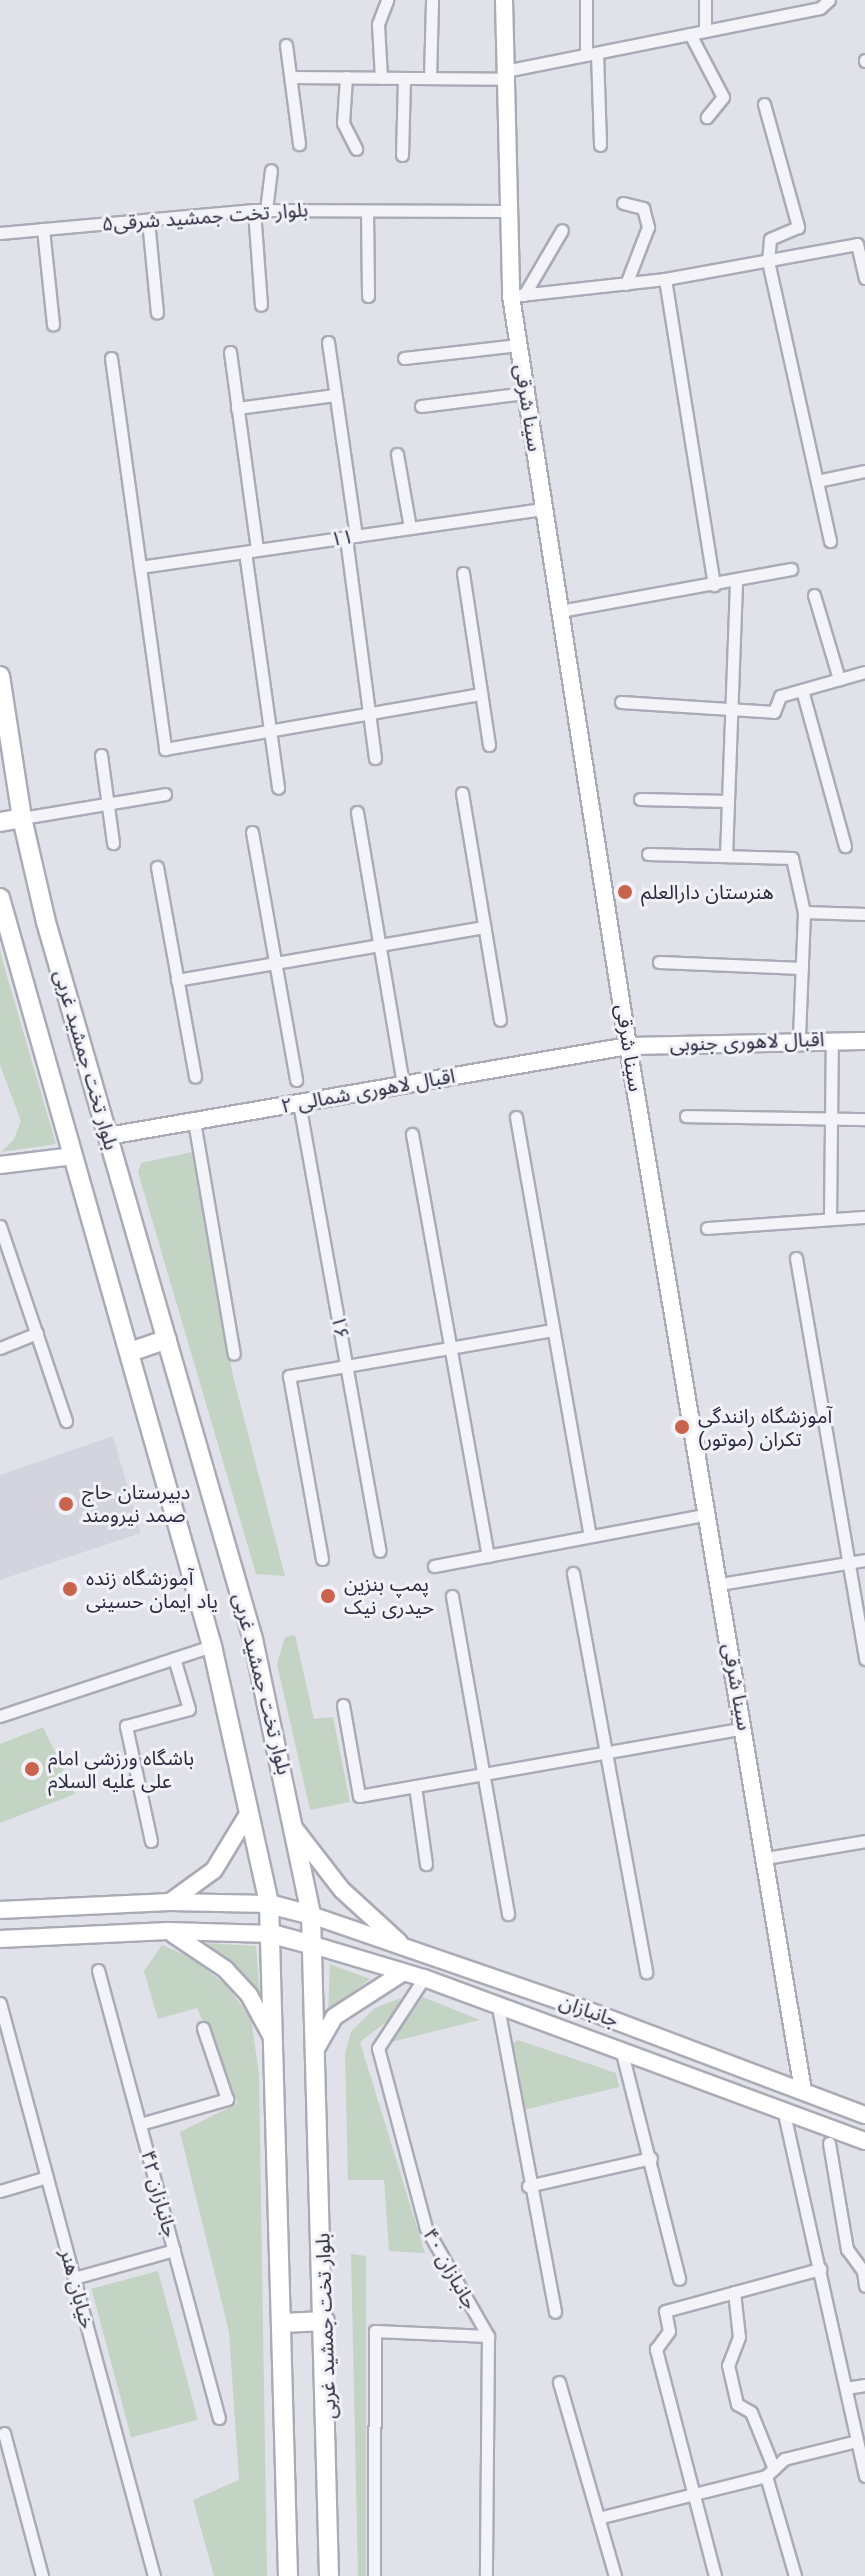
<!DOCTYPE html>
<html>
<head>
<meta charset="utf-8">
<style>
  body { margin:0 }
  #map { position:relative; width:865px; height:2576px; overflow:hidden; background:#e1e2e9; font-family:Arial,"Noto Sans Arabic",sans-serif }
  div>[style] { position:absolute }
  .built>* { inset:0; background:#d4d4de }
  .green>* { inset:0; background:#c3d3c4; transform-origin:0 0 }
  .roads { filter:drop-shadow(2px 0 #aaabb6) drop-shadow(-2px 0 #aaabb6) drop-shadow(0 2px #aaabb6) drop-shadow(0 -2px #aaabb6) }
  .street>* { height:11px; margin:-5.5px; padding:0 5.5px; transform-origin:5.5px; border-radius:5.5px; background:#f4f4f8 }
  .secondary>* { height:16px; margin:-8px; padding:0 8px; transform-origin:8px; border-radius:8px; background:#fff }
  .primary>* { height:18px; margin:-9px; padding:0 9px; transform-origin:9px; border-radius:9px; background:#fff }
  .dots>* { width:22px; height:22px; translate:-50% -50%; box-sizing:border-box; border:4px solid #f1f1f7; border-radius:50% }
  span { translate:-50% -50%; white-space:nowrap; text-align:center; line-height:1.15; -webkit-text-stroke:6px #f1f1f7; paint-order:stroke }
  .street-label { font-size:20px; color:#2a2b40 }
  .poi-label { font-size:20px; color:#2a2b40 }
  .left { translate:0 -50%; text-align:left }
</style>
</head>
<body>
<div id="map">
  <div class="built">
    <div style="clip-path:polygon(113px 1436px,141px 1533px,0 1580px,0 1475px)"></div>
  </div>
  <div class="green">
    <div style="clip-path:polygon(0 949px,2px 959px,56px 1144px,1px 1152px,14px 1139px,21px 1121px,0 1065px)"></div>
    <div style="clip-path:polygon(192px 1152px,233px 1376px,285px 1576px,256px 1574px,138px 1172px,141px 1163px)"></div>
    <div style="clip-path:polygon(295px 1635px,314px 1719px,333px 1717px,350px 1802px,310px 1810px,277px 1664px,285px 1637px)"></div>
    <div style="clip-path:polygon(43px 1727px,75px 1794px,0 1823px,0 1744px)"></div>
    <div style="clip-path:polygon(207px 1943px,256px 1946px,260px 1996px,234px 1967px)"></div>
    <div style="clip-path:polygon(162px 1945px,192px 1958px,227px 1986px,251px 2018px,259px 2074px,267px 2576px,214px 2576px,193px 2500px,239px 2480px,229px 2332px,180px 2132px,238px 2103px,197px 2008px,158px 2019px,144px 1971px)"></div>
    <div style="clip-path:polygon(330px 1964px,370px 1979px,328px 2012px)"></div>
    <div style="clip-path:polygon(423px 1997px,480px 2020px,391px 2042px)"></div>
    <div style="clip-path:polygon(401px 1998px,389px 2020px,360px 2042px,425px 2253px,389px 2251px,384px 2180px,348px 2180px,345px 2053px,351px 2032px,375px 2008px)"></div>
    <div style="clip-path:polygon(518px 2040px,616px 2073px,619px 2087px,523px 2110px,510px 2045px)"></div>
    <div style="clip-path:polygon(351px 2254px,366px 2256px,366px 2576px,358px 2576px)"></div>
    <div style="left:158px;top:2271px;width:154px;height:69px;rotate:75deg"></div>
  </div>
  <div class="roads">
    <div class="street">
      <div style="left:586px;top:0;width:55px;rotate:90deg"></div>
      <div style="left:705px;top:0;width:31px;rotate:90deg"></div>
      <div style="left:690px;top:34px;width:71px;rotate:62.4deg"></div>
      <div style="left:723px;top:97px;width:26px;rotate:129deg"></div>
      <div style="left:286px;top:45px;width:100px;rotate:82.5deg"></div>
      <div style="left:597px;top:53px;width:92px;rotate:88.1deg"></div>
      <div style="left:865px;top:60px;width:1px;rotate:90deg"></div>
      <div style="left:505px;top:71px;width:321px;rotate:-11.3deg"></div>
      <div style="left:820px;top:8px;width:12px;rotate:-42deg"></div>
      <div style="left:291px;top:77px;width:214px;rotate:0.5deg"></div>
      <div style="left:346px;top:77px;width:46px;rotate:93.7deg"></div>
      <div style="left:343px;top:123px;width:29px;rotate:63deg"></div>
      <div style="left:381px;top:78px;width:54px;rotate:-93.2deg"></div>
      <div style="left:378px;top:24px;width:26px;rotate:-69deg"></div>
      <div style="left:430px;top:78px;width:78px;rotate:-88.5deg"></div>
      <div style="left:764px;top:104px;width:128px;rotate:74.5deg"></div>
      <div style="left:798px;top:227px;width:30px;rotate:157deg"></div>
      <div style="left:770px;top:239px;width:22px;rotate:95deg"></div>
      <div style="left:768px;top:261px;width:287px;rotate:77.5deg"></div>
      <div style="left:402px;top:155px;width:77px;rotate:-88.5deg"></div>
      <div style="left:623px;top:203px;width:21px;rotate:14deg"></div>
      <div style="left:643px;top:208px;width:20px;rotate:75deg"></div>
      <div style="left:648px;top:227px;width:61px;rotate:111.1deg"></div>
      <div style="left:254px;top:210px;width:95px;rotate:85.8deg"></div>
      <div style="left:266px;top:210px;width:40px;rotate:-82.9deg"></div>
      <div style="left:367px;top:211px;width:85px;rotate:89.3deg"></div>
      <div style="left:148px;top:220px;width:93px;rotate:84.5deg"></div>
      <div style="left:43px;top:229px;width:96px;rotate:84deg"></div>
      <div style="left:0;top:233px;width:255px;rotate:-5.2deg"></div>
      <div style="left:254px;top:210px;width:253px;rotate:0.2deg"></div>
      <div style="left:665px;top:279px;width:310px;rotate:80.9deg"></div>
      <div style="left:524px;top:295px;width:75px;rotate:-59.7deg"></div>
      <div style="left:511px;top:296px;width:155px;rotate:-6.3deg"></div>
      <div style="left:665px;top:279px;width:195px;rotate:-10.3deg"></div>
      <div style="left:857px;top:244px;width:35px;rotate:77deg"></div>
      <div style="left:328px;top:342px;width:196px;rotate:81.8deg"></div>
      <div style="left:230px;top:352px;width:200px;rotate:82.2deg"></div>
      <div style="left:111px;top:358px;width:395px;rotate:82.1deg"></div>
      <div style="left:165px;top:749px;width:321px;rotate:-9.9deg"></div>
      <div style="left:404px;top:358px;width:115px;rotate:-6.5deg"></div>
      <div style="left:421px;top:406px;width:106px;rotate:-7.1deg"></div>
      <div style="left:237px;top:408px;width:99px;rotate:-7.6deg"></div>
      <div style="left:397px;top:454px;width:75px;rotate:80deg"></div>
      <div style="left:817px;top:481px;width:49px;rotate:-11.8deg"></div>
      <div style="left:346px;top:538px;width:222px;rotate:82.5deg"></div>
      <div style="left:245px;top:552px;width:238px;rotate:82deg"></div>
      <div style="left:140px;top:567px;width:408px;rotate:-8.2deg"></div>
      <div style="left:463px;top:573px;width:174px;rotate:81.4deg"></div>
      <div style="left:814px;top:595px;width:88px;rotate:73.4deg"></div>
      <div style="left:560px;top:611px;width:235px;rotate:-10.3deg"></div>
      <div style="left:802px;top:690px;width:162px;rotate:74.6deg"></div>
      <div style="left:621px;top:702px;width:153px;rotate:3.7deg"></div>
      <div style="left:774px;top:712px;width:17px;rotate:-69deg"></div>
      <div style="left:780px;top:696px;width:88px;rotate:-15.8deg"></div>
      <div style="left:101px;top:755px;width:89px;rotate:82.2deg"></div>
      <div style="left:462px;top:793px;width:230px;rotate:80.5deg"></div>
      <div style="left:640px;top:799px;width:88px;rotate:1.3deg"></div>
      <div style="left:357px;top:812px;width:277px;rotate:80.4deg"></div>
      <div style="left:22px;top:818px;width:145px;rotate:-9.5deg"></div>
      <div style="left:252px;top:832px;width:252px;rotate:79.9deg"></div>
      <div style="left:648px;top:854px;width:144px;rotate:1.6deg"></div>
      <div style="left:792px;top:858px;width:55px;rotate:77.5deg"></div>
      <div style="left:804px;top:912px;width:127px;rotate:92.3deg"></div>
      <div style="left:726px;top:856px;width:276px;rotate:-87.9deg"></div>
      <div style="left:157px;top:867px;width:213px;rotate:79.7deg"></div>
      <div style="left:804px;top:912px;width:61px;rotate:1.9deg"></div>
      <div style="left:659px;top:962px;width:143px;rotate:2.4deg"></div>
      <div style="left:177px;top:980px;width:312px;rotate:-9.8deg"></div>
      <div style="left:299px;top:1103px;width:455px;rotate:79.8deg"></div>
      <div style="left:686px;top:1116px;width:179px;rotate:1deg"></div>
      <div style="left:516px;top:1117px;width:425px;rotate:80deg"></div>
      <div style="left:194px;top:1121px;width:236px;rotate:80.3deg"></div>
      <div style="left:412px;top:1134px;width:429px;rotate:79.8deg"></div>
      <div style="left:830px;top:1219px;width:179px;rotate:-89.4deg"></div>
      <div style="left:0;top:1226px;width:206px;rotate:71.3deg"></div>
      <div style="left:707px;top:1228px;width:158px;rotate:-4deg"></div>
      <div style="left:796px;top:1258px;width:407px;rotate:80.2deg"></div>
      <div style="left:0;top:1348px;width:40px;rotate:-22deg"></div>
      <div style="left:322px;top:1559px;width:186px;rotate:-100.2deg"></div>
      <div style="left:289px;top:1376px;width:268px;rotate:-9.9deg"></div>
      <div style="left:434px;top:1566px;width:279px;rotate:-10.7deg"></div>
      <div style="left:573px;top:1573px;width:406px;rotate:79.6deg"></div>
      <div style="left:720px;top:1584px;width:147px;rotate:-9.4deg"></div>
      <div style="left:452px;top:1596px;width:323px;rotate:80deg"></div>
      <div style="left:343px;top:1705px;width:92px;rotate:80deg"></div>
      <div style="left:359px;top:1796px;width:391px;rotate:-10deg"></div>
      <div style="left:0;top:1716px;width:223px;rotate:-18.3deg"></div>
      <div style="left:415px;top:1786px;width:79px;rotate:82deg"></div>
      <div style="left:151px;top:1841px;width:118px;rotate:-102.3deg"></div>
      <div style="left:126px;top:1726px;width:65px;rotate:-15.1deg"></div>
      <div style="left:189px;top:1709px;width:53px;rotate:-106.4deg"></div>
      <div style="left:766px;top:1858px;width:100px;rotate:-9.7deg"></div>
      <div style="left:98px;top:1970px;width:464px;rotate:74.9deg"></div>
      <div style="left:424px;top:1978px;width:84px;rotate:123.3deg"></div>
      <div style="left:378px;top:2048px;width:186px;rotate:75.1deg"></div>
      <div style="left:426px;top:2228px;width:125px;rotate:60.1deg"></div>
      <div style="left:488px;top:2336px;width:240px;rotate:90.5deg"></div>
      <div style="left:0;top:2003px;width:593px;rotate:74.96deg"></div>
      <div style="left:498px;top:2007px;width:310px;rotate:79.4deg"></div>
      <div style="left:621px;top:2049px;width:237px;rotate:75.8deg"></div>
      <div style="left:783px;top:2109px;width:376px;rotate:77.4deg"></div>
      <div style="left:140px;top:2124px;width:91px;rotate:-16deg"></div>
      <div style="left:227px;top:2099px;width:75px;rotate:-108.7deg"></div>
      <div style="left:829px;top:2143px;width:108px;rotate:80.4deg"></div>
      <div style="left:847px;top:2249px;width:27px;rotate:54deg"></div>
      <div style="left:863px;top:2271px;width:15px;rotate:82deg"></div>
      <div style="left:528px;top:2186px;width:126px;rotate:-12.8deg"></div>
      <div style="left:0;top:2191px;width:49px;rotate:-16.6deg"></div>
      <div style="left:74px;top:2278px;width:104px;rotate:-15.6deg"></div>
      <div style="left:734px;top:2292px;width:45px;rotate:83.7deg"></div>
      <div style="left:739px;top:2337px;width:30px;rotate:111deg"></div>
      <div style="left:728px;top:2365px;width:40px;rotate:77deg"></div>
      <div style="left:737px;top:2404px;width:16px;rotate:30deg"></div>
      <div style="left:751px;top:2412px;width:61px;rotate:68deg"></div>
      <div style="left:559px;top:2382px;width:202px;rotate:73.9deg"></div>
      <div style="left:846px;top:2388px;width:19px;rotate:-9deg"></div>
      <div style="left:4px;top:2433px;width:148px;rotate:75.1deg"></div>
      <div style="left:766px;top:2476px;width:104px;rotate:73.8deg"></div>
      <div style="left:598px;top:2518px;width:173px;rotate:-14deg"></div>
      <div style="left:766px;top:2476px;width:25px;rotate:-43deg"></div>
      <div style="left:784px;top:2459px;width:75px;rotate:-13.9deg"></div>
      <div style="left:374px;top:2576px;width:245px;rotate:-89.8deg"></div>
      <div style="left:375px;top:2331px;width:113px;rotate:2.5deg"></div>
      <div style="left:715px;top:2576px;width:235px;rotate:-104.6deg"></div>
      <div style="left:656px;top:2349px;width:22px;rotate:-54deg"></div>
      <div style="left:669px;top:2331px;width:20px;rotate:-101deg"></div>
      <div style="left:665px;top:2311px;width:161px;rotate:-15.2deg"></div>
    </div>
    <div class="secondary">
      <div style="left:504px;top:0;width:296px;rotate:88.6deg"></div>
      <div style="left:511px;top:296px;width:759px;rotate:81.13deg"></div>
      <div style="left:628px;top:1046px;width:1060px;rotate:80.49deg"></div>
      <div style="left:108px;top:1136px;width:528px;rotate:-9.82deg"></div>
      <div style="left:628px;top:1046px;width:237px;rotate:-1.2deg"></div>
      <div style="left:0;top:1165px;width:74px;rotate:-7deg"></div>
      <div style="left:294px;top:1828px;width:78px;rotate:52.3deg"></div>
      <div style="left:342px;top:1890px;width:77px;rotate:42.4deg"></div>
      <div style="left:170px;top:1902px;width:54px;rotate:-36deg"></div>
      <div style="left:214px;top:1870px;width:66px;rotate:-58.7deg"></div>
      <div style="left:0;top:1910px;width:170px;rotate:-2.7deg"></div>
      <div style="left:170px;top:1902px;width:99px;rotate:1.2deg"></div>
      <div style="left:311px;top:1915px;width:289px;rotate:19deg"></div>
      <div style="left:584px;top:2009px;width:300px;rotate:20.7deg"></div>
      <div style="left:173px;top:1934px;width:63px;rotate:33.9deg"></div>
      <div style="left:225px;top:1969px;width:35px;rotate:47deg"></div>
      <div style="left:249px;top:1995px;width:50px;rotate:61.4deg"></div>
      <div style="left:0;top:1939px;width:168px;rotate:-2.7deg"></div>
      <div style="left:168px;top:1931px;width:104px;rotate:1.7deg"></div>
      <div style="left:313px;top:1945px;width:116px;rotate:16.6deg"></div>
      <div style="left:424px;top:1978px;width:470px;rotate:20.3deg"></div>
      <div style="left:317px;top:2047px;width:34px;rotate:-60deg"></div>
      <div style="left:334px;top:2017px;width:81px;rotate:-32.9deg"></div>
    </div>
    <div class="primary">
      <div style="left:0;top:676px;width:144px;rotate:81.2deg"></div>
      <div style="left:22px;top:818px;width:107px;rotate:77deg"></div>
      <div style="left:46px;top:922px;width:746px;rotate:73.9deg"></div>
      <div style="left:253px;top:1639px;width:282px;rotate:78.1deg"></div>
      <div style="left:311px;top:1915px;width:661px;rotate:88.44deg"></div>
      <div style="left:0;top:822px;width:22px;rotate:-10deg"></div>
      <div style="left:0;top:898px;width:777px;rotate:74.18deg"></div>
      <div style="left:212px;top:1646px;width:264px;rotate:77.5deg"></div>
      <div style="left:269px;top:1904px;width:672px;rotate:88.38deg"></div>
      <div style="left:130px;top:1352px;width:39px;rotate:-19deg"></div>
      <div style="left:269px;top:1904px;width:43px;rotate:14.7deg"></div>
      <div style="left:272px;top:1934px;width:42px;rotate:15deg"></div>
      <div style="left:282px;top:2323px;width:43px;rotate:-2.7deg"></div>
    </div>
  </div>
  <div class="dots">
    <div style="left:625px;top:892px;background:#c8644d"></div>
    <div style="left:682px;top:1427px;background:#c8644d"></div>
    <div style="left:66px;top:1504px;background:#c8644d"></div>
    <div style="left:70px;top:1589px;background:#c8644d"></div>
    <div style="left:328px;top:1596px;background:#c8644d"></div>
    <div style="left:32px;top:1769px;background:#c8644d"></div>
  </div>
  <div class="street-label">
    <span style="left:205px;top:217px;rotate:-4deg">بلوار تخت جمشید شرقی۵</span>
    <span style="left:528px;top:408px;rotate:81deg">سینا شرقی</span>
    <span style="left:342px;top:538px;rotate:-8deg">۱۱</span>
    <span style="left:747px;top:1042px;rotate:-2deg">اقبال لاهوری جنوبی</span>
    <span style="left:629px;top:1048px;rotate:81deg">سینا شرقی</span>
    <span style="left:86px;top:1060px;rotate:74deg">بلوار تخت جمشید غربی</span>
    <span style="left:368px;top:1091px;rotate:-10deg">اقبال لاهوری شمالی ۲</span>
    <span style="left:340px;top:1327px;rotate:80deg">۱۶</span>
    <span style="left:262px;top:1684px;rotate:76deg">بلوار تخت جمشید غربی</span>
    <span style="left:737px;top:1687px;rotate:80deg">سینا شرقی</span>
    <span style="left:589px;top:2011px;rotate:20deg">جانبازان</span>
    <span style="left:159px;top:2194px;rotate:75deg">۴۲ جانبازان</span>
    <span style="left:450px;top:2269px;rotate:61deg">۴۰ جانبازان</span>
    <span style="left:77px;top:2289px;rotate:75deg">خیابان هنر</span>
    <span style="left:326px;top:2326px;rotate:-92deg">بلوار تخت جمشید غربی</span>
  </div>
  <div class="poi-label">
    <span class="left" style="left:641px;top:892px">هنرستان دارالعلم</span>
    <span class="left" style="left:698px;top:1428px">آموزشگاه رانندگی<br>تکران (موتور)</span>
    <span class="left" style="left:82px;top:1504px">دبیرستان حاج<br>صمد نیرومند</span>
    <span class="left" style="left:86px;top:1590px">آموزشگاه زنده<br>یاد ایمان حسینی</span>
    <span class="left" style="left:344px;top:1596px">پمپ بنزین<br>حیدری نیک</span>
    <span class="left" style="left:48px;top:1770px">باشگاه ورزشی امام<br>علی علیه السلام</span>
  </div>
</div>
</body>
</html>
